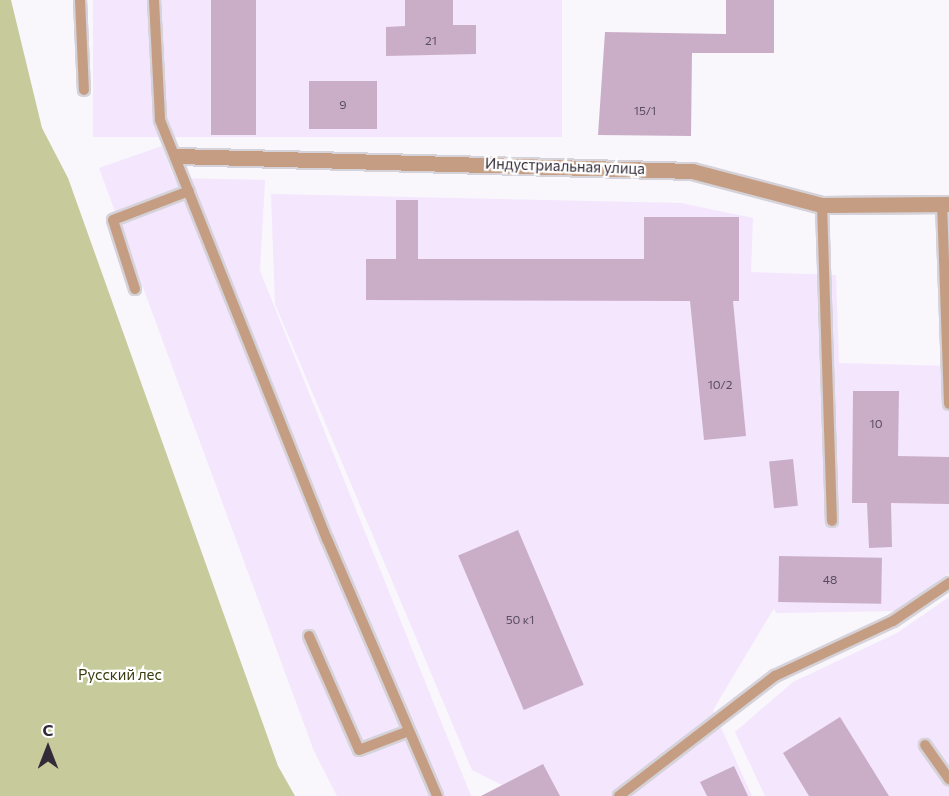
<!DOCTYPE html>
<html>
<head>
<meta charset="utf-8">
<style>
  body { margin:0 }
  #map { position:relative; width:949px; height:796px; overflow:hidden; background:#f9f6fc; font-family:Commissioner,sans-serif }
  div>[style] { position:absolute }
  .built>* { inset:0; background:#f3e6fd; transform-origin:0 0 }
  .green>* { inset:0; background:#c7ca9a }
  .building>* { inset:0; background:#caaec8; transform-origin:0 0 }
  .roads { filter:drop-shadow(2px 0 #d5d2d9) drop-shadow(-2px 0 #d5d2d9) drop-shadow(0 2px #d5d2d9) drop-shadow(0 -2px #d5d2d9) }
  .lane>* { height:10px; margin:-5px; padding:0 5px; transform-origin:5px; border-radius:5px; background:#c59d83 }
  .street>* { height:15px; margin:-7.5px; padding:0 7.5px; transform-origin:7.5px; border-radius:7.5px; background:#c59d83 }
  span { translate:-50% -50%; white-space:nowrap; text-align:center; line-height:1.15; -webkit-text-stroke:4.5px #fff; paint-order:stroke }
  .number-label { font-size:12px; color:#594c5c }
  .number-label span { -webkit-text-stroke-width:0 }
  .street-label { font-size:15px; color:#332c38 }
  .park-label { font-size:15px; color:#3b3c11 }
  .north { position:absolute; left:18px; top:718px; width:60px; height:60px; -webkit-text-stroke:4px #fff; paint-order:stroke; rotate:0deg; font-size:16px; font-weight:700; line-height:24px; text-align:center; color:#332c38 }
  .north::after { content:''; display:block; margin:auto; width:21px; height:27px; background:#332c38; clip-path:polygon(50% 0,100% 100%,50% 72%,0 100%) }
</style>
</head>
<body>
<div id="map">
  <div class="built">
    <div style="left:93px;top:0;width:469px;height:137px"></div>
    <div style="clip-path:polygon(162px 146px,174px 178px,265px 180px,260px 271px,471px 796px,337px 796px,314px 751px,99px 168px)"></div>
    <div style="clip-path:polygon(271px 194px,681px 203px,753px 218px,751px 272px,836px 275px,839px 363px,949px 366px,949px 573px,897px 611px,776px 613px,774px 608px,713px 710px,752px 796px,508px 796px,502px 785px,472px 770px,275px 304px)"></div>
    <div style="clip-path:polygon(949px 597px,949px 796px,765px 796px,735px 732px,793px 682px,897px 633px)"></div>
  </div>
  <div class="green">
    <div style="clip-path:polygon(0 0,11px 0,42px 128px,68px 178px,278px 766px,295px 796px,0 796px)"></div>
  </div>
  <div class="building">
    <div style="left:211px;top:0;width:45px;height:135px"></div>
    <div style="clip-path:polygon(405px 0,453px 0,453px 25px,476px 25px,476px 54px,386px 56px,386px 27px,405px 26px)"></div>
    <div style="clip-path:polygon(726px 0,774px 0,774px 53px,692px 53px,691px 136px,598px 135px,605px 32px,726px 34px)"></div>
    <div style="left:309px;top:81px;width:68px;height:48px"></div>
    <div style="clip-path:polygon(396px 200px,418px 200px,418px 259px,644px 259px,644px 217px,739px 217px,739px 301px,733px 301px,746px 436px,704px 440px,690px 301px,366px 300px,366px 259px,396px 259px)"></div>
    <div style="clip-path:polygon(853px 391px,899px 391px,898px 456px,949px 457px,949px 504px,891px 503px,892px 547px,869px 548px,867px 503px,852px 503px)"></div>
    <div style="left:793px;top:459px;width:47px;height:24px;rotate:84deg"></div>
    <div style="left:518px;top:530px;width:168px;height:65px;rotate:67deg"></div>
    <div style="left:779px;top:556px;width:103px;height:46px;rotate:1deg"></div>
    <div style="clip-path:polygon(840px 717px,889px 796px,809px 796px,783px 753px)"></div>
    <div style="clip-path:polygon(543px 764px,560px 796px,481px 796px)"></div>
    <div style="clip-path:polygon(734px 766px,748px 796px,707px 796px,700px 782px)"></div>
  </div>
  <div class="roads">
    <div class="lane">
      <div style="left:80px;top:0;width:90px;rotate:87.5deg"></div>
      <div style="left:154px;top:0;width:120px;rotate:87.1deg"></div>
      <div style="left:160px;top:120px;width:451px;rotate:68.3deg"></div>
      <div style="left:327px;top:539px;width:280px;rotate:66.8deg"></div>
      <div style="left:942px;top:203px;width:201px;rotate:88deg"></div>
      <div style="left:822px;top:205px;width:316px;rotate:88.2deg"></div>
      <div style="left:135px;top:289px;width:72px;rotate:-107.7deg"></div>
      <div style="left:113px;top:220px;width:81px;rotate:-20.9deg"></div>
      <div style="left:309px;top:636px;width:124px;rotate:66.3deg"></div>
      <div style="left:359px;top:750px;width:53px;rotate:-20.8deg"></div>
      <div style="left:925px;top:745px;width:42px;rotate:54.8deg"></div>
      <div style="left:619px;top:796px;width:197px;rotate:-37.6deg"></div>
      <div style="left:775px;top:676px;width:130px;rotate:-25deg"></div>
      <div style="left:893px;top:621px;width:68px;rotate:-34.2deg"></div>
    </div>
    <div class="street">
      <div style="left:177px;top:156px;width:515px;rotate:1.67deg"></div>
      <div style="left:692px;top:171px;width:134px;rotate:14.7deg"></div>
      <div style="left:822px;top:205px;width:127px;rotate:-0.5deg"></div>
    </div>
  </div>
  <div class="number-label">
    <span style="left:431px;top:41px">21</span>
    <span style="left:343px;top:105px">9</span>
    <span style="left:645px;top:111px">15/1</span>
    <span style="left:720px;top:385px">10/2</span>
    <span style="left:876px;top:424px">10</span>
    <span style="left:830px;top:580px">48</span>
    <span style="left:520px;top:620px">50 к1</span>
  </div>
  <div class="street-label">
    <span style="left:565px;top:166px;rotate:2deg">Индустриальная улица</span>
  </div>
  <div class="park-label">
    <span style="left:120px;top:675px">Русский лес</span>
  </div>
  <div class="north">С</div>
</div>
</body>
</html>
